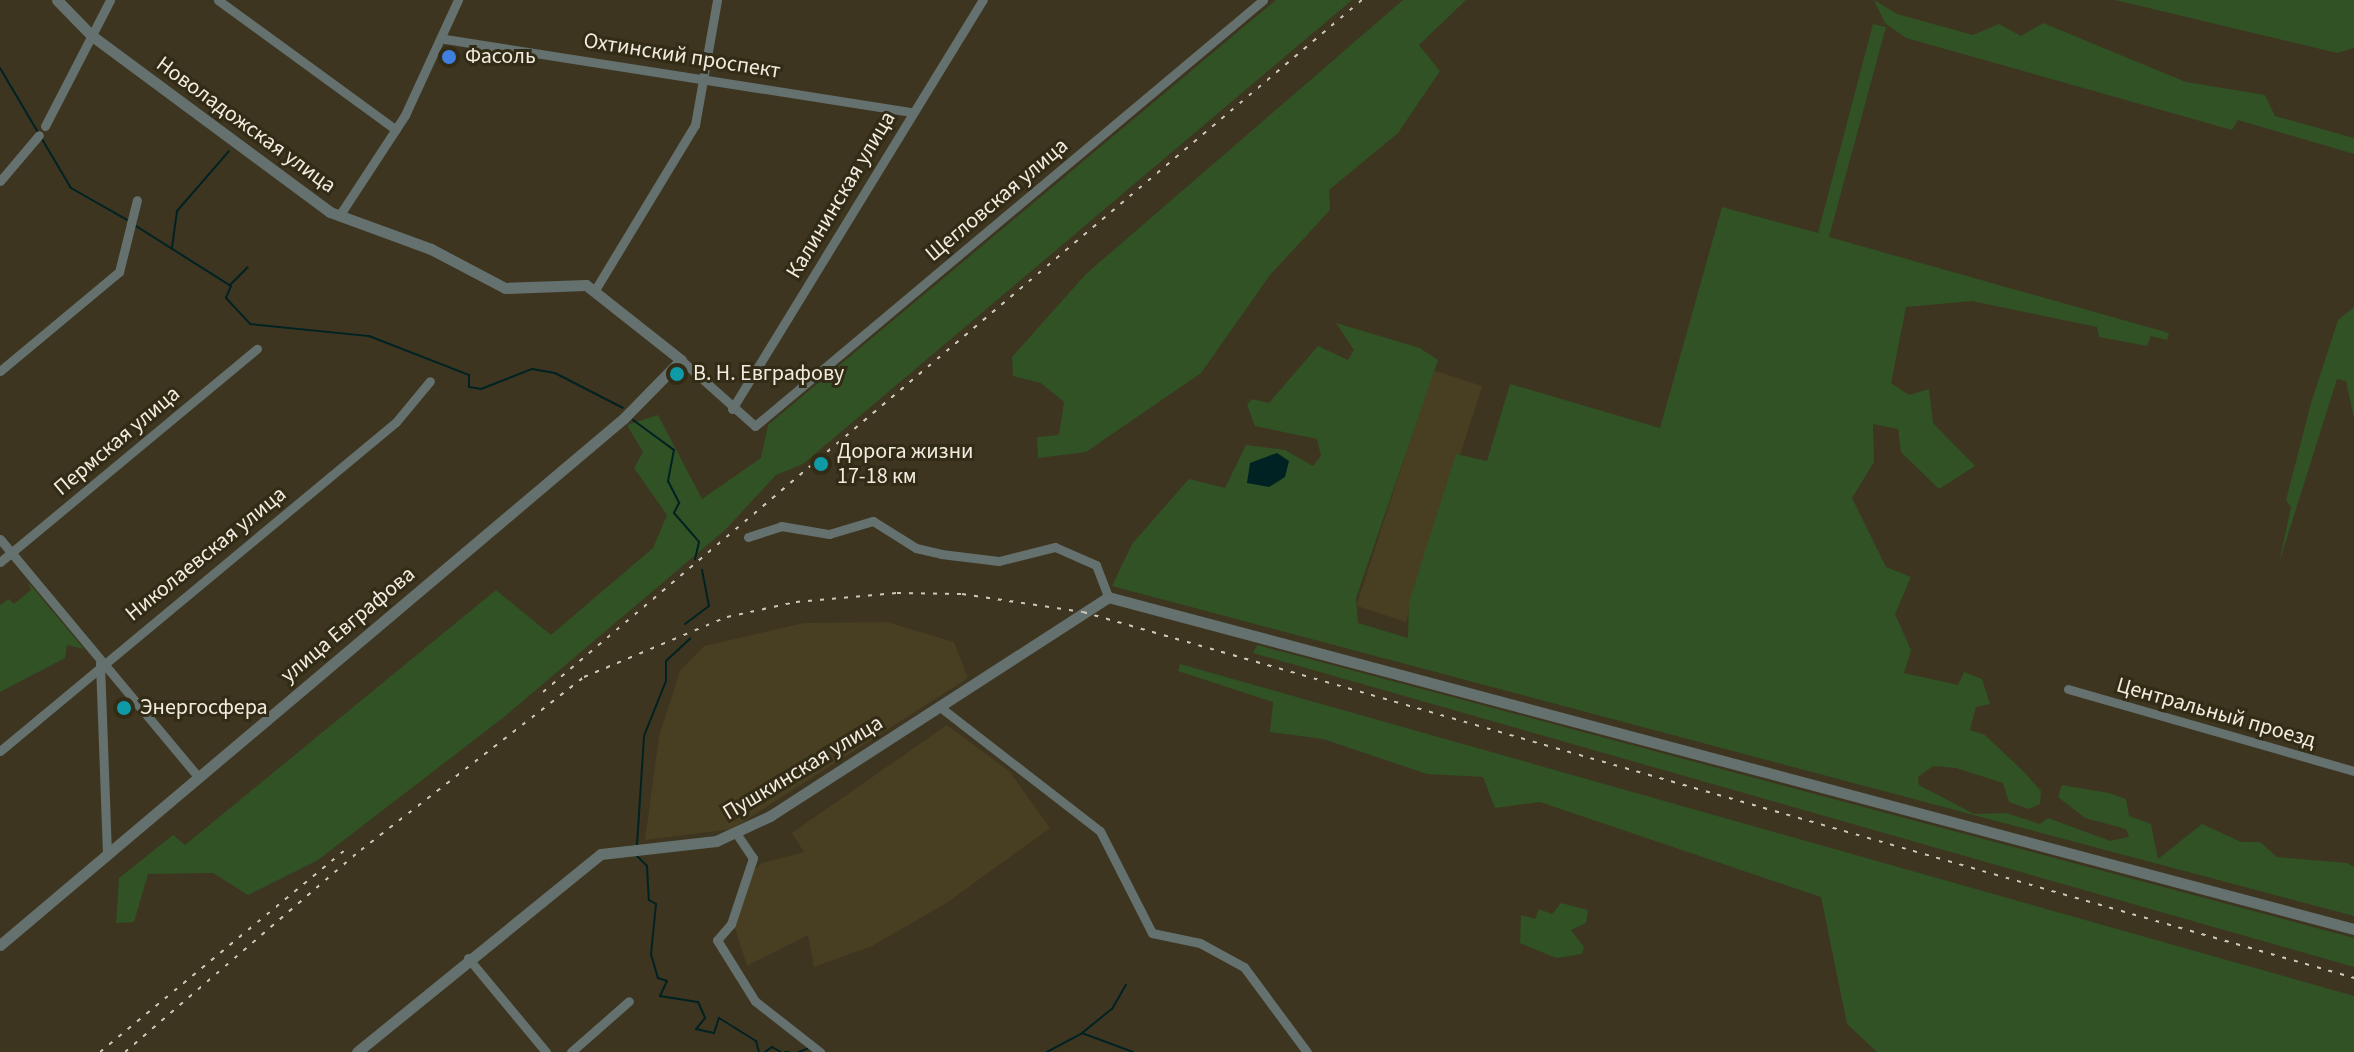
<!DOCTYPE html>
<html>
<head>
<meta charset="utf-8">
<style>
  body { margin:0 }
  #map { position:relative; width:2354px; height:1052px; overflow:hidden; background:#3d3520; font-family:"Source Sans 3",sans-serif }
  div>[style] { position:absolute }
  .built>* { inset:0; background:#483e22; transform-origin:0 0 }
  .green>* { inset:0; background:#305225 }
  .water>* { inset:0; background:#002223 }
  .stream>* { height:2px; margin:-1px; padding:0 1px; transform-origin:1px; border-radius:1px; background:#002223 }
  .minor>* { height:9px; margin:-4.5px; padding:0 4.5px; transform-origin:4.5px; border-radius:4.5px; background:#64716f }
  .tertiary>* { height:11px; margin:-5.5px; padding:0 5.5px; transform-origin:5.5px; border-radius:5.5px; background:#64716f }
  .rail>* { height:2px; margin-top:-1px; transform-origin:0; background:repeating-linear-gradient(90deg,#cec8ba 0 4px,transparent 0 12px) }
  .dots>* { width:22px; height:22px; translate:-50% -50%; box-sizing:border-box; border:4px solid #322b16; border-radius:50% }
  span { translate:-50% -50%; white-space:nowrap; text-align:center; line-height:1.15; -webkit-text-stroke:6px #322b16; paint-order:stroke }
  .street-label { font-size:22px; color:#f1ecdf }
  .poi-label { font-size:22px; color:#f1ecdf }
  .left { translate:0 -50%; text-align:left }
</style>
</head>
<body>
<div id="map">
  <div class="built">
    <div style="left:1433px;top:370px;width:52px;height:248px;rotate:18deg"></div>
    <div style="clip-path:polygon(887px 622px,954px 642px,968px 678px,732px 829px,645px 840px,659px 736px,680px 671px,704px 646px,804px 623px)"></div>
    <div style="clip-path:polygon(947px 725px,1010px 772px,1050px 828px,948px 902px,872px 946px,814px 967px,808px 935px,747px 966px,735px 928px,749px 874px,762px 863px,804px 852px,792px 833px)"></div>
  </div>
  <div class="green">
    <div style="clip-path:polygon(1276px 0,1352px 0,803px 464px,776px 475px,725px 530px,504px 717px,318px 860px,248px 895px,213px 873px,148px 874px,134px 922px,116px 923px,119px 878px,173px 835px,185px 845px,496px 590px,551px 635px,653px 548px,667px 515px,634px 468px,643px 452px,627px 425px,658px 415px,702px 499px,761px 458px,768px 425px)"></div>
    <div style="clip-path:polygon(1403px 0,1466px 0,1419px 45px,1440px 71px,1398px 133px,1329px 190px,1330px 210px,1270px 275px,1201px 373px,1086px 452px,1038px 458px,1037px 437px,1059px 435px,1064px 402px,1041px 383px,1013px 376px,1012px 357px,1086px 274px)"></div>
    <div style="clip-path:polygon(1874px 0,1897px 14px,1973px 35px,1999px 24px,2021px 36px,2043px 23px,2186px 82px,2265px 95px,2275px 116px,2354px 138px,2354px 154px,2238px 120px,2232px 130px,1906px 38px,1885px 23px)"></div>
    <div style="clip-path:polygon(2115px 0,2354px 0,2354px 48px,2337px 53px)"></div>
    <div style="clip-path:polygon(1873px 24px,1886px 27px,1829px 237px,2169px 333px,2167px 340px,2151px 336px,2147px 346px,2099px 337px,2097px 327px,1972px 301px,1906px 307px,1891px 383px,1909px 395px,1929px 389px,1933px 423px,1975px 466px,1939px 489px,1901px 452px,1898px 429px,1873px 424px,1874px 462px,1852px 498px,1886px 567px,1911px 577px,1895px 614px,1911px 650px,1904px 673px,1958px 685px,1964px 672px,1982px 679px,1990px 704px,1976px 707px,1970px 730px,1985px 735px,2025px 773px,2041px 791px,2040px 804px,2029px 809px,2009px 802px,2003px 783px,1956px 768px,1933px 766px,1918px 777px,1919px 785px,1974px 814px,2006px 813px,2040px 824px,2048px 818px,2110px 841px,2129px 837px,2126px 829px,2085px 818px,2058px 797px,2062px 785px,2109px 793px,2126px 799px,2129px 816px,2151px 824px,2158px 859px,2202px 824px,2241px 842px,2260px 842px,2277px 857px,2347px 863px,2354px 867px,2354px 916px,1112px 586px,1132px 544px,1189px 479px,1225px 488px,1246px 445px,1285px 450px,1313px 466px,1321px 456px,1317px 439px,1255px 426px,1247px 405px,1252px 399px,1269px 403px,1318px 346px,1348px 360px,1354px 350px,1336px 323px,1420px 348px,1438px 360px,1356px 598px,1358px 623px,1408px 638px,1409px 602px,1456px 454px,1487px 461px,1510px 384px,1660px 428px,1722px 207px,1818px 233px)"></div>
    <div style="clip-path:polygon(2354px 307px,2354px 419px,2346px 381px,2337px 379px,2279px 563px,2291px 507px,2286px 500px,2311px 403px,2338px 320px)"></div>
    <div style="clip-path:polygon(28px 582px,84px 649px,67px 645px,65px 658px,0 692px,0 605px,9px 599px,14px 604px,31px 590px)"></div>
    <div style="clip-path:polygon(1257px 645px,2354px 938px,2354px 967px,1253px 653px)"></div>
    <div style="clip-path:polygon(1180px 664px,2354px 996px,2354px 1052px,1877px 1052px,1847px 1024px,1821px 897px,1540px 802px,1495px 808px,1483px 777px,1427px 774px,1323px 739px,1270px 732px,1273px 702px,1178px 671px)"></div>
    <div style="clip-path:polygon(1561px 903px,1588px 910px,1586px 923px,1571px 930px,1584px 947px,1582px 954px,1556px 958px,1520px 943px,1521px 915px,1535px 919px,1539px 909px,1552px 914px)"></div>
  </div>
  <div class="water">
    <div style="clip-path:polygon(1277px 453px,1289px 461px,1285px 477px,1269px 487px,1247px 483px,1250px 463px)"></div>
  </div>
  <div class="stream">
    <div style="left:0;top:68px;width:139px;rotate:59.4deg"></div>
    <div style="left:71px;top:188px;width:64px;rotate:29.7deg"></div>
    <div style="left:136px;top:226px;width:112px;rotate:32.3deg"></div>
    <div style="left:231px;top:286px;width:13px;rotate:113deg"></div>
    <div style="left:226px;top:298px;width:35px;rotate:47deg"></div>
    <div style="left:250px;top:324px;width:120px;rotate:5.8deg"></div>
    <div style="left:369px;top:336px;width:107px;rotate:21.3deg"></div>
    <div style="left:469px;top:375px;width:12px;rotate:90deg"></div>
    <div style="left:469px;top:387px;width:12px;rotate:9deg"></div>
    <div style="left:481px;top:389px;width:55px;rotate:-21.4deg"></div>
    <div style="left:532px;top:369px;width:23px;rotate:10deg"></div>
    <div style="left:555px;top:373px;width:76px;rotate:27.2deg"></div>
    <div style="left:172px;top:247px;width:36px;rotate:-82deg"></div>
    <div style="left:177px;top:211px;width:79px;rotate:-49.1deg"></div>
    <div style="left:230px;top:285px;width:25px;rotate:-45deg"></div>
    <div style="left:633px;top:420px;width:51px;rotate:36.2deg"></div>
    <div style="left:674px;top:450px;width:32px;rotate:101deg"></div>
    <div style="left:668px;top:481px;width:25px;rotate:63deg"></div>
    <div style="left:679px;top:503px;width:11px;rotate:117deg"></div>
    <div style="left:674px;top:513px;width:38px;rotate:49deg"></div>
    <div style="left:699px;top:542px;width:18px;rotate:103deg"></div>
    <div style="left:685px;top:624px;width:30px;rotate:-37deg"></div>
    <div style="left:709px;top:606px;width:37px;rotate:-101deg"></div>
    <div style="left:637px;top:845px;width:109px;rotate:-86.3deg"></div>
    <div style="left:644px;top:736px;width:59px;rotate:-68.2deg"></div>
    <div style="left:666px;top:681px;width:20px;rotate:-90deg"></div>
    <div style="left:666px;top:661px;width:33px;rotate:-43deg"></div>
    <div style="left:637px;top:856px;width:14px;rotate:45deg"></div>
    <div style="left:647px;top:866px;width:34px;rotate:87deg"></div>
    <div style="left:649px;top:900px;width:8px;rotate:30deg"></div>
    <div style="left:656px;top:904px;width:50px;rotate:95.7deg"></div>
    <div style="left:651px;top:954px;width:25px;rotate:74deg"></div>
    <div style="left:658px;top:978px;width:9px;rotate:18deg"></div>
    <div style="left:667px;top:981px;width:17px;rotate:115deg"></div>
    <div style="left:660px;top:996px;width:38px;rotate:9deg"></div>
    <div style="left:698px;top:1002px;width:17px;rotate:66deg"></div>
    <div style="left:705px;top:1018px;width:14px;rotate:129deg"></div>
    <div style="left:696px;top:1029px;width:18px;rotate:13deg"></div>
    <div style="left:714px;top:1033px;width:16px;rotate:-72deg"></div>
    <div style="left:719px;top:1018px;width:44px;rotate:31.9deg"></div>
    <div style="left:756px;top:1041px;width:11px;rotate:75deg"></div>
    <div style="left:1082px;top:1033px;width:38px;rotate:-39deg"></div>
    <div style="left:1112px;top:1009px;width:28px;rotate:-60deg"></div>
    <div style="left:765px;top:1052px;width:9px;rotate:-36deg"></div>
    <div style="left:772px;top:1047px;width:10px;rotate:29deg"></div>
    <div style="left:785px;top:1052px;width:4px"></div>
    <div style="left:799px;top:1052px;width:11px;rotate:-22deg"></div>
    <div style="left:1047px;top:1052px;width:40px;rotate:-28deg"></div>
    <div style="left:1082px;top:1033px;width:54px;rotate:20.4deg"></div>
  </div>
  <div class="minor">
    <div style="left:218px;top:0;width:220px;rotate:36.1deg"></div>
    <div style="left:445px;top:39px;width:474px;rotate:8.9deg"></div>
    <div style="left:45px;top:126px;width:142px;rotate:-62.7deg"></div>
    <div style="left:0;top:181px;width:60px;rotate:-49.7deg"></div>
    <div style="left:339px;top:216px;width:121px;rotate:-56.8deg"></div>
    <div style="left:405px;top:115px;width:127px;rotate:-65.3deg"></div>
    <div style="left:595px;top:290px;width:193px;rotate:-58.8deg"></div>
    <div style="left:695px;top:125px;width:127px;rotate:-80deg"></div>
    <div style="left:681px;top:360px;width:99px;rotate:41.7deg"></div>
    <div style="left:755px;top:426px;width:663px;rotate:-39.98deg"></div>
    <div style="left:0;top:371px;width:155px;rotate:-39.8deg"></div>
    <div style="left:119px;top:272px;width:74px;rotate:-76deg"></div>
    <div style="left:732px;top:409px;width:480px;rotate:-58.5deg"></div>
    <div style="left:748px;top:537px;width:35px;rotate:-18deg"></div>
    <div style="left:781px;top:526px;width:49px;rotate:9.5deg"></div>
    <div style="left:829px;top:534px;width:46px;rotate:-16.5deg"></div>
    <div style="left:873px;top:521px;width:51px;rotate:32.1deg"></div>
    <div style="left:916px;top:548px;width:26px;rotate:13deg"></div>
    <div style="left:941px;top:554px;width:58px;rotate:6.9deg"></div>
    <div style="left:999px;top:561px;width:58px;rotate:-14deg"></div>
    <div style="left:1055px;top:547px;width:45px;rotate:23.7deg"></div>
    <div style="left:1096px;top:565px;width:34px;rotate:69deg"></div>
    <div style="left:0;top:539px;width:310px;rotate:50.2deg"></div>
    <div style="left:0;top:562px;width:334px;rotate:-39.7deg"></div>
    <div style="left:100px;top:663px;width:191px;rotate:87.9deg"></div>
    <div style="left:2068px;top:689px;width:298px;rotate:16deg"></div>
    <div style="left:940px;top:707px;width:202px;rotate:37.8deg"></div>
    <div style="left:1100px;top:831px;width:114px;rotate:63deg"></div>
    <div style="left:1152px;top:933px;width:49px;rotate:11.8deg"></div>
    <div style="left:1200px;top:943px;width:50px;rotate:28.6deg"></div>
    <div style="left:1244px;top:967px;width:106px;rotate:53.5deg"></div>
    <div style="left:0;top:751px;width:515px;rotate:-39.72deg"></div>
    <div style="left:396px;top:422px;width:53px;rotate:-50.3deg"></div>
    <div style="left:736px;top:833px;width:30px;rotate:56deg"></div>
    <div style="left:753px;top:858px;width:70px;rotate:108.4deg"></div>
    <div style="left:731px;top:924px;width:21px;rotate:131deg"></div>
    <div style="left:717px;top:940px;width:72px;rotate:58.1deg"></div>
    <div style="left:755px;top:1001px;width:83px;rotate:38.1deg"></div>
    <div style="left:468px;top:958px;width:122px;rotate:50.3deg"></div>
    <div style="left:571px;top:1052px;width:77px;rotate:-41.3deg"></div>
  </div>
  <div class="tertiary">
    <div style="left:0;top:945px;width:817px;rotate:-40.18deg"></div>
    <div style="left:624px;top:418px;width:81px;rotate:-45.5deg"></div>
    <div style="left:681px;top:360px;width:121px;rotate:-141.7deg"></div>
    <div style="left:586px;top:285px;width:81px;rotate:177.9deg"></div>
    <div style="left:505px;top:288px;width:84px;rotate:-152.2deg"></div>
    <div style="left:431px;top:249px;width:108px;rotate:-159.9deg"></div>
    <div style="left:330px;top:212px;width:296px;rotate:-143.5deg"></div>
    <div style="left:92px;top:36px;width:50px;rotate:-134.2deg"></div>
    <div style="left:357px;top:1052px;width:314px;rotate:-39.1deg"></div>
    <div style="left:601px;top:854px;width:116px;rotate:-6.4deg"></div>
    <div style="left:716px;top:841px;width:60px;rotate:-24.8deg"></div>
    <div style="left:770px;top:816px;width:403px;rotate:-32.9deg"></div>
    <div style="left:1108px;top:597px;width:1289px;rotate:14.92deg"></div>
  </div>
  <div class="rail">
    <div style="left:543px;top:692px;width:1072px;rotate:-40.2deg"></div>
    <div style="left:100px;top:1052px;width:319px;rotate:-39.5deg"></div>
    <div style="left:125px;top:1052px;width:311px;rotate:-40.6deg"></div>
    <div style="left:361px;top:850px;width:282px;rotate:-37.8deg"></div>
    <div style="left:584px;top:677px;width:155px;rotate:-22.8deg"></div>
    <div style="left:727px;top:617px;width:71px;rotate:-12.3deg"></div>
    <div style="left:796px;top:602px;width:101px;rotate:-5.1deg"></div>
    <div style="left:897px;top:593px;width:65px;rotate:0.9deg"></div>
    <div style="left:962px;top:594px;width:122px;rotate:8.5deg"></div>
    <div style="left:1083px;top:612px;width:1323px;rotate:16.06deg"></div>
  </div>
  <div class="dots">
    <div style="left:449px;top:57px;background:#3f7fe0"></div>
    <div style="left:677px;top:374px;background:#0f9aa8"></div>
    <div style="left:821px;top:464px;background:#0f9aa8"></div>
    <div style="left:124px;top:708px;background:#0f9aa8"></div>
  </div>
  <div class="street-label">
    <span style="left:682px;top:56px;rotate:9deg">Охтинский проспект</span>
    <span style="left:246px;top:125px;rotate:36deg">Новоладожская улица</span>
    <span style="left:841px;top:195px;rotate:-59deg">Калининская улица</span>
    <span style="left:997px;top:200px;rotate:-40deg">Щегловская улица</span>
    <span style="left:117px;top:441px;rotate:-40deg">Пермская улица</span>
    <span style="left:206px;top:554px;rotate:-39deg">Николаевская улица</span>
    <span style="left:348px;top:625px;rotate:-40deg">улица Евграфова</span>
    <span style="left:2216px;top:713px;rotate:16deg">Центральный проезд</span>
    <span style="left:803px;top:768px;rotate:-31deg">Пушкинская улица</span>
  </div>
  <div class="poi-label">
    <span class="left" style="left:465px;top:57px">Фасоль</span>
    <span class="left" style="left:693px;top:374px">В. Н. Евграфову</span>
    <span class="left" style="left:837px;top:464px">Дорога жизни<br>17-18 км</span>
    <span class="left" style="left:140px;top:708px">Энергосфера</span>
  </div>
</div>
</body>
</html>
